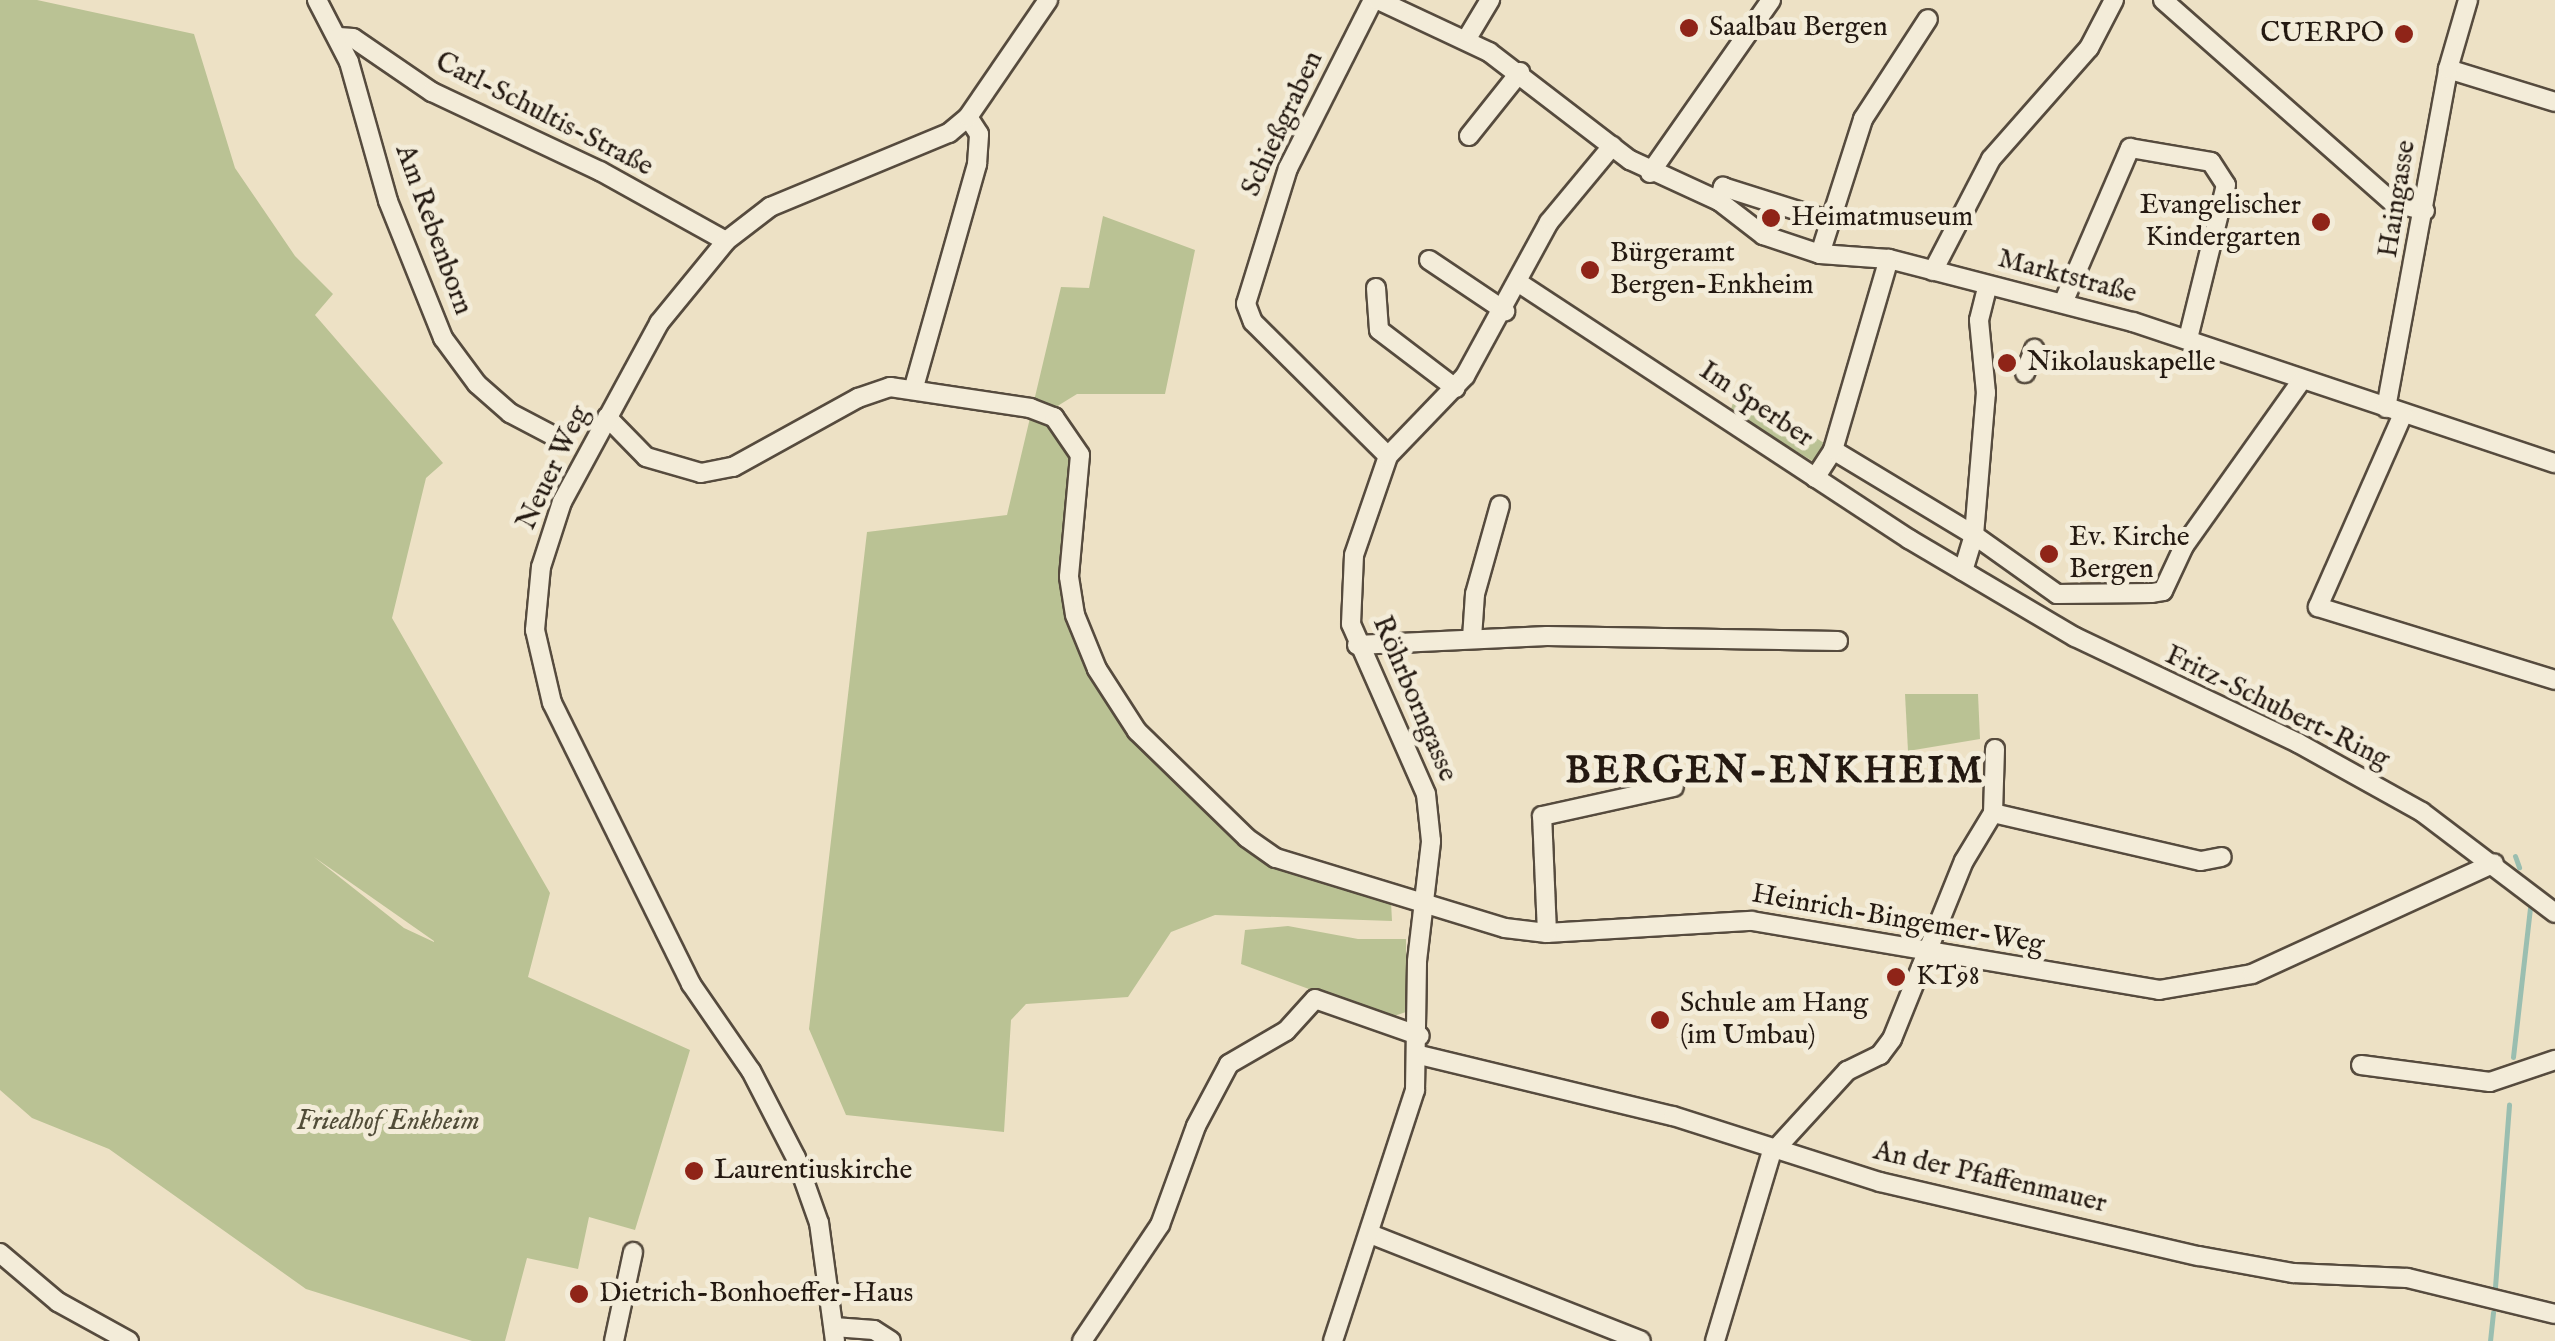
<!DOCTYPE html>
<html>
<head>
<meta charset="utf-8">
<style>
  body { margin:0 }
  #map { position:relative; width:2555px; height:1341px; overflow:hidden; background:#ede1c5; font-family:"IM FELL English",serif }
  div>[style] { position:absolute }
  .green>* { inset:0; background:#bac294 }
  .stream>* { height:5px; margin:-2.5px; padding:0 2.5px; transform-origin:2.5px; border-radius:2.5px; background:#9abeb0 }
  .roads { filter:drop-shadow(2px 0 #564b3e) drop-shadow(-2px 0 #564b3e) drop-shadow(0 2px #564b3e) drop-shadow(0 -2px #564b3e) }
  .minor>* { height:18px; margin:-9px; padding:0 9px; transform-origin:9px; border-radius:9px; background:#f3ecd9 }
  .dots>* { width:28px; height:28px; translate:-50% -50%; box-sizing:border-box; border:5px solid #f3ecd9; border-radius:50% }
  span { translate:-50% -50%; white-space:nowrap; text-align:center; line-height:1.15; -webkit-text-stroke:10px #f3ecd9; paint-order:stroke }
  .poi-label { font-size:28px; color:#241911 }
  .left { translate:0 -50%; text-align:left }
  .right { translate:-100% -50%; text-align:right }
  .street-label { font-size:28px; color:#241911 }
  .park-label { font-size:28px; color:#514c38; font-style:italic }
  .district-label { font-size:38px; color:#241911; font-weight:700; letter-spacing:2.5px }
</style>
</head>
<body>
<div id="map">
  <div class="green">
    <div style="clip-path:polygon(evenodd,0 0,37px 0,194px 34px,235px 168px,295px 256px,333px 294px,315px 315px,443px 463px,426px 478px,392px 618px,550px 893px,528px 977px,690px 1050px,635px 1230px,589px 1217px,578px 1269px,527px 1258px,505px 1341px,472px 1341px,306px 1289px,109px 1149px,32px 1118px,0 1090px,0 0,314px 857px,434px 941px,434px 942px,404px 928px,314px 857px)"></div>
    <div style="clip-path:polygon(1103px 216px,1195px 250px,1165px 394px,1077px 394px,1038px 418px,1052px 428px,1070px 460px,1058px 577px,1073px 635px,1111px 708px,1243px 842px,1391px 902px,1392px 921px,1215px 915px,1171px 932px,1128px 997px,1026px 1004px,1011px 1020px,1004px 1132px,846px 1115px,809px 1029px,867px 532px,1007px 515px,1061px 287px,1089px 288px)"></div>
    <div style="clip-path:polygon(1738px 388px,1827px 445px,1816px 463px,1730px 412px)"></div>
    <div style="clip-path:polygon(1905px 694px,1978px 694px,1980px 739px,1908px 751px)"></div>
    <div style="clip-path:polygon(1288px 926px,1358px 939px,1406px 939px,1406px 1012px,1388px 1018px,1241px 964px,1245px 930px)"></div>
  </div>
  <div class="stream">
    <div style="left:2515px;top:856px;width:12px;rotate:70deg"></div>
    <div style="left:2513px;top:1057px;width:151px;rotate:-83.5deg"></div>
    <div style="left:2495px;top:1287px;width:183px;rotate:-85.6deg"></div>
    <div style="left:2490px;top:1341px;width:29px;rotate:-84deg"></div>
  </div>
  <div class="roads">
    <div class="minor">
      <div style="left:317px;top:0;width:70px;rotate:62.7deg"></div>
      <div style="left:349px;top:62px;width:144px;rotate:74.3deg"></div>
      <div style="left:388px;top:201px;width:148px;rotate:68.1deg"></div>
      <div style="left:443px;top:338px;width:57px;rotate:53.5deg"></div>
      <div style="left:477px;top:384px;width:44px;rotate:41.3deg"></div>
      <div style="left:510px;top:413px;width:50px;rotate:27.6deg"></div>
      <div style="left:1373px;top:0;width:188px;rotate:116.8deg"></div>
      <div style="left:1288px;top:168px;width:142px;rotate:107.2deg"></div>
      <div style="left:1246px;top:304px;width:19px;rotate:69deg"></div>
      <div style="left:1253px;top:322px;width:190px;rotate:44.8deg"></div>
      <div style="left:1378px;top:0;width:123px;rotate:25.1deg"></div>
      <div style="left:1489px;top:52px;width:178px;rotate:37.5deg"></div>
      <div style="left:1630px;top:160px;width:98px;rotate:24.7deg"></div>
      <div style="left:1719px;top:201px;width:56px;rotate:37.7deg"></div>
      <div style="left:1763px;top:235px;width:60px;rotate:18.4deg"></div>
      <div style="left:1820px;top:254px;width:69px;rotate:4.1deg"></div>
      <div style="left:1889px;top:259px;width:252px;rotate:14.5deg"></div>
      <div style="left:2133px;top:322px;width:445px;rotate:18.5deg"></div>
      <div style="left:2163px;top:0;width:305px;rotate:41.4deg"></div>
      <div style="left:2392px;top:202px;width:34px;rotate:15deg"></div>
      <div style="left:339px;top:37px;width:14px;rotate:4deg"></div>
      <div style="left:353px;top:38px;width:96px;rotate:34.4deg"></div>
      <div style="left:432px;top:92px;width:186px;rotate:25.2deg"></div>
      <div style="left:600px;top:171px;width:144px;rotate:29.1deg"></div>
      <div style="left:1466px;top:40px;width:47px;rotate:-59deg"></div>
      <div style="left:2448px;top:69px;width:112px;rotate:17.1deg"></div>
      <div style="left:1469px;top:136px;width:82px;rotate:-51.4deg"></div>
      <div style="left:1650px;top:173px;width:211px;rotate:-55deg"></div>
      <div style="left:1719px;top:201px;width:15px;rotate:-74deg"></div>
      <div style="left:1723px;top:187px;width:112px;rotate:17.6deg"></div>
      <div style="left:1820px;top:254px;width:142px;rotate:-72.3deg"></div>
      <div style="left:1863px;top:119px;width:119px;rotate:-57deg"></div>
      <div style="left:1429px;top:260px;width:92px;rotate:33.9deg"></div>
      <div style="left:1933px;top:271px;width:126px;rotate:-62.6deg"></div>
      <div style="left:1991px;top:159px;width:148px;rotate:-48.6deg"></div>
      <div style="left:2089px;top:48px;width:54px;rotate:-62.5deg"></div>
      <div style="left:1519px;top:283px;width:467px;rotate:33.3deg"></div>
      <div style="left:1909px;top:539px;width:193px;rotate:30.6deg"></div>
      <div style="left:2075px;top:637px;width:247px;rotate:25.4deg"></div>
      <div style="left:2298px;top:743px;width:142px;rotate:29.1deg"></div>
      <div style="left:2422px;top:812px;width:167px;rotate:37.2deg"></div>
      <div style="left:1376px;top:288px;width:42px;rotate:85.9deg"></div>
      <div style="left:1379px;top:330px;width:96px;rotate:37.3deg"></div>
      <div style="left:2063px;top:303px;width:169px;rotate:-66.6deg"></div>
      <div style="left:2130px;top:148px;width:82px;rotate:9.8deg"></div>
      <div style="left:2211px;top:162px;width:27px;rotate:57deg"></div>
      <div style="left:2226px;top:185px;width:159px;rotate:103.9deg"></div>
      <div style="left:2025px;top:373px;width:26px;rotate:-69deg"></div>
      <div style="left:914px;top:387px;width:232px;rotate:-74.2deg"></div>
      <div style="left:977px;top:164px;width:30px;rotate:-86deg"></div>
      <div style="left:979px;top:134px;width:20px;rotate:-123deg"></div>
      <div style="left:2386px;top:408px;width:345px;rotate:-79.6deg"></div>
      <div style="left:2448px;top:69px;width:72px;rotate:-73.8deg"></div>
      <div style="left:2403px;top:414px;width:211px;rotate:113.8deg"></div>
      <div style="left:2318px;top:607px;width:248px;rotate:17.1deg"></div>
      <div style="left:607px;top:417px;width:56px;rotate:45.7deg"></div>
      <div style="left:646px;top:457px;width:57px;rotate:16.2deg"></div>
      <div style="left:701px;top:473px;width:33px;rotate:-11deg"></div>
      <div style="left:733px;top:467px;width:143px;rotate:-28.9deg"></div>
      <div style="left:858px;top:398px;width:34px;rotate:-19deg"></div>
      <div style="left:890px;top:387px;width:142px;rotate:8.5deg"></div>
      <div style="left:1030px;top:408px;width:26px;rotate:21deg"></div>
      <div style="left:1054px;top:417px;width:46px;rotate:55.6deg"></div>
      <div style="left:1080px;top:455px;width:122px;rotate:95.2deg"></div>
      <div style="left:1069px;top:577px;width:38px;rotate:81deg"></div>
      <div style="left:1075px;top:615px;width:58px;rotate:67.8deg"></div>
      <div style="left:1097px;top:669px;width:74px;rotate:57.2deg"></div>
      <div style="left:1137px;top:731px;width:153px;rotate:44.2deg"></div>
      <div style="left:1247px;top:838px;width:35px;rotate:35deg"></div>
      <div style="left:1276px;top:858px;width:239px;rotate:17deg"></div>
      <div style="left:1505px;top:928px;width:42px;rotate:6.8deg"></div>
      <div style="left:1547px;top:933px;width:205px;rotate:-3.4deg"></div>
      <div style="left:1752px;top:921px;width:413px;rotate:9.6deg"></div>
      <div style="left:2159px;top:990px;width:94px;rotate:-9.8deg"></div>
      <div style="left:2252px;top:974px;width:266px;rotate:-24.6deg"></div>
      <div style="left:1833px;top:450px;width:165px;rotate:31.1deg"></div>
      <div style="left:1974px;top:535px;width:102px;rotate:35.4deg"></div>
      <div style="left:2057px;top:594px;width:95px;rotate:-0.6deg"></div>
      <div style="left:2152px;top:593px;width:11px;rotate:-10deg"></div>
      <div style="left:2163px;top:591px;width:50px;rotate:-65deg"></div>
      <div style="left:2184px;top:546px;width:204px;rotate:-54.6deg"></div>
      <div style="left:1815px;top:478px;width:33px;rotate:-57deg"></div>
      <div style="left:1833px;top:450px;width:199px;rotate:-73.7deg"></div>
      <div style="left:1963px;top:571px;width:38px;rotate:-73deg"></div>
      <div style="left:1974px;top:535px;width:143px;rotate:-85.2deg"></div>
      <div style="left:1986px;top:393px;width:73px;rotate:-95.5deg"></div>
      <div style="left:1979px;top:320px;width:36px;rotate:-76deg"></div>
      <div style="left:1472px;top:638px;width:44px;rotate:-86.1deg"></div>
      <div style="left:1475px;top:594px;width:92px;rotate:-74.3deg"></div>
      <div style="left:1357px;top:645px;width:190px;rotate:-2.7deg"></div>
      <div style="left:1547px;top:636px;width:291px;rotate:1deg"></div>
      <div style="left:1993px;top:813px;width:213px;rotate:13deg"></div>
      <div style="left:2201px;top:861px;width:21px;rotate:-11deg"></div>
      <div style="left:1547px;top:933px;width:117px;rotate:-92.4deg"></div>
      <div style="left:1542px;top:816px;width:135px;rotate:-12.4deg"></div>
      <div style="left:1420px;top:1055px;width:260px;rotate:13.6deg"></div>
      <div style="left:1673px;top:1116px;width:217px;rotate:17.7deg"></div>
      <div style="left:1880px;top:1182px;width:327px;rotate:13.1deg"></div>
      <div style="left:2199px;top:1256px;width:96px;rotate:10.3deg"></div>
      <div style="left:2293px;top:1273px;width:114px;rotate:2.5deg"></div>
      <div style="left:2407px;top:1278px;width:152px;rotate:13.7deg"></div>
      <div style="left:2361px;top:1065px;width:130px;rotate:7.5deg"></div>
      <div style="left:2490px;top:1082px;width:69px;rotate:-18.7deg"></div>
      <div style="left:1370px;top:1234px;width:291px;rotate:21.5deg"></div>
      <div style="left:0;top:1253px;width:76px;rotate:40.2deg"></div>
      <div style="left:58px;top:1302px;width:81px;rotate:28.8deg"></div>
      <div style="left:834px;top:1327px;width:40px;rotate:4.3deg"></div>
      <div style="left:874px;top:1330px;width:20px;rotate:33deg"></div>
      <div style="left:614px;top:1341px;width:91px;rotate:-77.9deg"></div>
      <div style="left:835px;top:1341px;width:119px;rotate:-97.7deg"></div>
      <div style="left:819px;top:1223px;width:69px;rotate:-109.5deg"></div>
      <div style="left:796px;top:1158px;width:98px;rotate:-117.3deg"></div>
      <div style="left:751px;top:1071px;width:106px;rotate:-124.6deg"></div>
      <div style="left:691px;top:984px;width:313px;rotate:-116.3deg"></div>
      <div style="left:552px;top:703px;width:75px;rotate:-103.1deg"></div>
      <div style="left:535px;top:630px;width:63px;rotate:-84.6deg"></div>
      <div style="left:541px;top:567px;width:68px;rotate:-72.1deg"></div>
      <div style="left:562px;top:502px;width:204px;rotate:-61.5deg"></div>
      <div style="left:659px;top:323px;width:106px;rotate:-50.7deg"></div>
      <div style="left:726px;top:241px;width:56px;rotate:-37.7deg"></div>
      <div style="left:770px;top:207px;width:194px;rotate:-22.5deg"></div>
      <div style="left:949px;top:133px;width:25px;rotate:-40deg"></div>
      <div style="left:968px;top:117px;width:142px;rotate:-55.6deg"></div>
      <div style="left:1082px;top:1341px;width:140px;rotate:-56.1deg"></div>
      <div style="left:1160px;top:1225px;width:105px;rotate:-70deg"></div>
      <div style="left:1196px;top:1126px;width:70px;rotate:-62deg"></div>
      <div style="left:1229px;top:1064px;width:66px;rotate:-30.1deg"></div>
      <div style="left:1286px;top:1031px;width:43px;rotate:-47.8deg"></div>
      <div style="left:1315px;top:999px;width:111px;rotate:19.4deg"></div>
      <div style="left:1333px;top:1341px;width:264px;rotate:-71.9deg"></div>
      <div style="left:1415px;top:1090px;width:129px;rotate:-89.1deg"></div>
      <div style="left:1417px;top:961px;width:121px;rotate:-83.3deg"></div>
      <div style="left:1431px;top:841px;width:47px;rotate:-96.1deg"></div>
      <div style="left:1426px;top:794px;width:186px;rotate:-113.8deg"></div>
      <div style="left:1351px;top:624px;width:69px;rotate:-87.5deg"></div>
      <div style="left:1354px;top:555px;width:105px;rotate:-71deg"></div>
      <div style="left:1388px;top:456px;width:111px;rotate:-46.1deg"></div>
      <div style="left:1465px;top:376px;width:175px;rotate:-61.4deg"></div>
      <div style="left:1549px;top:222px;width:99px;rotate:-50.3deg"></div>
      <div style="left:1715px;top:1341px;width:195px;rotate:-73.3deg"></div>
      <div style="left:1771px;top:1154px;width:113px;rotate:-47.5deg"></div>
      <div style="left:1847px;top:1071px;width:37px;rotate:-26deg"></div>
      <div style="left:1880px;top:1055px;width:20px;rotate:-53deg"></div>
      <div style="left:1892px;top:1039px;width:192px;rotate:-68deg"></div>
      <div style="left:1964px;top:861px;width:56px;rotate:-58.9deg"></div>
      <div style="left:1993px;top:813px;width:64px;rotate:-88.2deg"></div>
    </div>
  </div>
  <div class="dots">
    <div style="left:1689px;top:28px;background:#8f2418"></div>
    <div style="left:2404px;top:34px;background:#8f2418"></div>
    <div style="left:1771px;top:218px;background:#8f2418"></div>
    <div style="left:2321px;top:222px;background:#8f2418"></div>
    <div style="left:1590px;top:270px;background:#8f2418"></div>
    <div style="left:2007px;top:363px;background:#8f2418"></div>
    <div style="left:2049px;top:554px;background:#8f2418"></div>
    <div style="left:1896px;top:977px;background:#8f2418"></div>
    <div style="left:1660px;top:1020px;background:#8f2418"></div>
    <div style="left:694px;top:1171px;background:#8f2418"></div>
    <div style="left:579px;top:1294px;background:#8f2418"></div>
  </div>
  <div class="poi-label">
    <span class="left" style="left:1709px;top:28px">Saalbau Bergen</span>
    <span class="right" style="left:2384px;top:34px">CUERPO</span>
    <span class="right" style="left:2301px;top:222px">Evangelischer<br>Kindergarten</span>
    <span class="left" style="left:1791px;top:218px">Heimatmuseum</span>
    <span class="left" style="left:1610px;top:270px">Bürgeramt<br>Bergen-Enkheim</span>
    <span class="left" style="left:2027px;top:363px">Nikolauskapelle</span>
    <span class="left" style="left:2069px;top:554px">Ev. Kirche<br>Bergen</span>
    <span class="left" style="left:1916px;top:977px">KT98</span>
    <span class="left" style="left:1680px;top:1020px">Schule am Hang<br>(im Umbau)</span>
    <span class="left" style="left:714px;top:1171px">Laurentiuskirche</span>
    <span class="left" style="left:599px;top:1294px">Dietrich-Bonhoeffer-Haus</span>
  </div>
  <div class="street-label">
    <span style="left:544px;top:115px;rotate:27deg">Carl-Schultis-Straße</span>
    <span style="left:1283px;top:124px;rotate:-65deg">Schießgraben</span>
    <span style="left:2398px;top:199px;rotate:-81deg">Haingasse</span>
    <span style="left:433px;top:230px;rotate:70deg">Am Rebenborn</span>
    <span style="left:2067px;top:277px;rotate:15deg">Marktstraße</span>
    <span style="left:1756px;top:405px;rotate:34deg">Im Sperber</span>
    <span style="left:554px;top:468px;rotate:-65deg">Neuer Weg</span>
    <span style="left:1414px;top:699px;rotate:67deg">Röhrborngasse</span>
    <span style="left:2277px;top:708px;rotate:26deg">Fritz-Schubert-Ring</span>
    <span style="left:1898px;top:920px;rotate:10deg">Heinrich-Bingemer-Weg</span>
    <span style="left:1990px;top:1178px;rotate:13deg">An der Pfaffenmauer</span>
  </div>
  <div class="park-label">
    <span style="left:388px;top:1122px">Friedhof Enkheim</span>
  </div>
  <div class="district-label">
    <span style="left:1775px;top:773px">BERGEN-ENKHEIM</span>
  </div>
</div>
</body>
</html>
